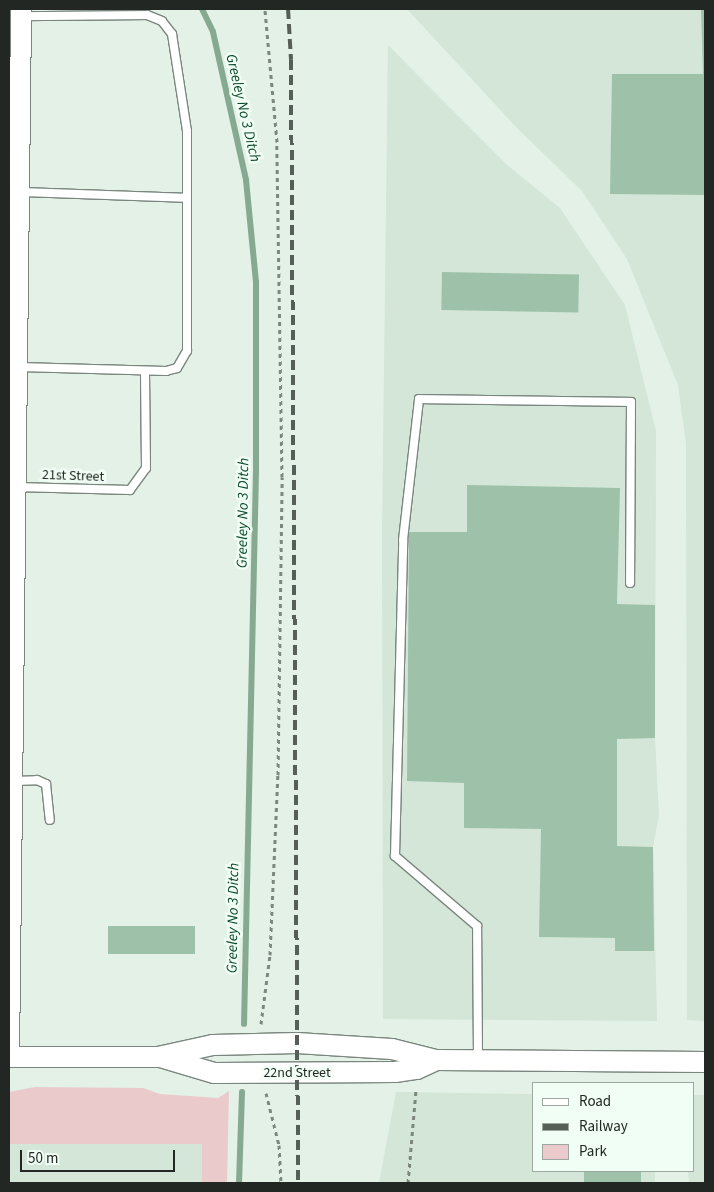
<!DOCTYPE html>
<html>
<head>
<meta charset="utf-8">
<style>
  body { margin:0 }
  #map { position:relative; width:714px; height:1192px; overflow:hidden; background:#e4f1e7; font-family:"Source Sans 3",sans-serif }
  div>[style] { position:absolute }
  .built>* { inset:0; background:#d3e6d8; transform-origin:0 0 }
  .green>* { inset:0; background:#ebcacc }
  .stream>* { height:6px; margin:-3px; padding:0 3px; transform-origin:3px; border-radius:3px; background:#86a991 }
  .building>* { inset:0; background:#9ec2a9; transform-origin:0 0 }
  .path>* { height:3px; margin-top:-1.5px; transform-origin:0; background:repeating-linear-gradient(90deg,#7d867f 0 4px,transparent 0 8px) }
  .roads { filter:drop-shadow(1px 0 #7a867e) drop-shadow(-1px 0 #7a867e) drop-shadow(0 1px #7a867e) drop-shadow(0 -1px #7a867e) }
  .service>* { height:8px; margin:-4px; padding:0 4px; transform-origin:4px; border-radius:4px; background:#fff }
  .tertiary>* { height:20px; margin:-10px; padding:0 10px; transform-origin:10px; border-radius:10px; background:#fff }
  .rail>* { height:4px; margin-top:-2px; transform-origin:0; background:repeating-linear-gradient(90deg,#565e58 0 10px,transparent 0 15px) }
  span { translate:-50% -50%; white-space:nowrap; text-align:center; line-height:1.15; -webkit-text-stroke:5px #f1fef5; paint-order:stroke }
  .street-label { font-size:14px; color:#222723 }
  .water-label { font-size:15px; color:#0b4928; font-style:italic }
  .frame { position:absolute; inset:0; border:10px solid #222723; pointer-events:none }
  .legend { position:absolute; left:532px; top:1082px; width:162px; height:90px; box-sizing:border-box; background:#f1fef5; border:1px solid #9ea8a1; margin:0; padding:6px 9px; list-style:none; font-size:15px; color:#222723 }
  .legend li { display:flex; align-items:center; gap:10px; height:25px }
  .legend b { width:25px; border:1px solid #9ea8a1 }
  .scale { position:absolute; left:20px; top:1150px; width:155px; height:22px; box-sizing:border-box; border:2px solid #222723; border-top:0; padding-left:6px; font-size:15px; line-height:18px; white-space:nowrap; color:#222723; -webkit-text-stroke:4px #f1fef5; paint-order:stroke }
</style>
</head>
<body>
<div id="map">
  <div class="built">
    <div style="clip-path:polygon(407px 9px,705px 9px,705px 1021px,687px 1020px,686px 444px,678px 385px,627px 259px,582px 191px,517px 128px)"></div>
    <div style="clip-path:polygon(388px 45px,507px 165px,560px 208px,625px 305px,656px 431px,655px 738px,659px 815px,653px 847px,657px 1021px,383px 1019px,382px 533px)"></div>
    <div style="clip-path:polygon(396px 1092px,533px 1094px,533px 1171px,655px 1171px,655px 1183px,379px 1183px)"></div>
    <div style="clip-path:polygon(693px 1095px,705px 1095px,705px 1183px,689px 1183px,688px 1171px,693px 1171px)"></div>
    <div style="left:9px;top:1144px;width:193px;height:39px"></div>
  </div>
  <div class="green">
    <div style="clip-path:polygon(35px 1087px,143px 1088px,160px 1094px,218px 1098px,229px 1091px,227px 1183px,202px 1183px,202px 1144px,9px 1144px,9px 1092px)"></div>
  </div>
  <div class="stream">
    <div style="left:202px;top:9px;width:25px;rotate:64deg"></div>
    <div style="left:213px;top:32px;width:152px;rotate:77.4deg"></div>
    <div style="left:246px;top:180px;width:102px;rotate:84.4deg"></div>
    <div style="left:256px;top:282px;width:189px;rotate:90deg"></div>
    <div style="left:256px;top:471px;width:553px;rotate:91.24deg"></div>
    <div style="left:239px;top:1183px;width:91px;rotate:-88.1deg"></div>
  </div>
  <div class="building">
    <div style="clip-path:polygon(701px 9px,705px 9px,705px 195px,610px 194px,612px 74px,703px 74px)"></div>
    <div style="left:442px;top:272px;width:137px;height:38px;rotate:1deg"></div>
    <div style="clip-path:polygon(467px 485px,620px 488px,617px 604px,655px 605px,655px 738px,617px 739px,617px 846px,653px 847px,654px 951px,615px 951px,615px 938px,539px 937px,541px 829px,464px 828px,464px 783px,407px 781px,409px 532px,467px 532px)"></div>
    <div style="left:108px;top:926px;width:87px;height:28px"></div>
    <div style="left:584px;top:1171px;width:57px;height:12px"></div>
  </div>
  <div class="path">
    <div style="left:261px;top:1024px;width:70px;rotate:-82.6deg"></div>
    <div style="left:270px;top:955px;width:180px;rotate:-87.5deg"></div>
    <div style="left:278px;top:775px;width:298px;rotate:-89.2deg"></div>
    <div style="left:282px;top:477px;width:335px;rotate:-90.9deg"></div>
    <div style="left:277px;top:142px;width:134px;rotate:-95.2deg"></div>
    <div style="left:266px;top:1093px;width:54px;rotate:76deg"></div>
    <div style="left:279px;top:1145px;width:38px;rotate:87deg"></div>
    <div style="left:408px;top:1183px;width:94px;rotate:-85.1deg"></div>
  </div>
  <div class="roads">
    <div class="service">
      <div style="left:19px;top:192px;width:168px;rotate:2deg"></div>
      <div style="left:19px;top:367px;width:147px;rotate:1.6deg"></div>
      <div style="left:166px;top:371px;width:11px;rotate:-15deg"></div>
      <div style="left:177px;top:368px;width:20px;rotate:-60deg"></div>
      <div style="left:187px;top:351px;width:220px;rotate:-90deg"></div>
      <div style="left:187px;top:131px;width:98px;rotate:-98.8deg"></div>
      <div style="left:172px;top:34px;width:16px;rotate:-128deg"></div>
      <div style="left:162px;top:21px;width:16px;rotate:-158deg"></div>
      <div style="left:147px;top:15px;width:126px;rotate:179.5deg"></div>
      <div style="left:16px;top:487px;width:114px;rotate:1.5deg"></div>
      <div style="left:130px;top:490px;width:27px;rotate:-54deg"></div>
      <div style="left:146px;top:468px;width:97px;rotate:-90.6deg"></div>
      <div style="left:14px;top:781px;width:23px;rotate:-2deg"></div>
      <div style="left:37px;top:780px;width:10px;rotate:24deg"></div>
      <div style="left:46px;top:784px;width:36px;rotate:84deg"></div>
      <div style="left:478px;top:1059px;width:133px;rotate:-90.4deg"></div>
      <div style="left:477px;top:926px;width:108px;rotate:-139.5deg"></div>
      <div style="left:395px;top:856px;width:316px;rotate:-88.5deg"></div>
      <div style="left:403px;top:540px;width:142px;rotate:-83.5deg"></div>
      <div style="left:419px;top:399px;width:212px;rotate:0.8deg"></div>
      <div style="left:631px;top:402px;width:181px;rotate:90.3deg"></div>
    </div>
    <div class="tertiary">
      <div style="left:9px;top:1057px;width:1048px;rotate:-89.34deg"></div>
      <div style="left:9px;top:1057px;width:149px"></div>
      <div style="left:158px;top:1057px;width:56px;rotate:-12.3deg"></div>
      <div style="left:213px;top:1045px;width:84px;rotate:-1.4deg"></div>
      <div style="left:297px;top:1043px;width:95px;rotate:3.6deg"></div>
      <div style="left:392px;top:1049px;width:45px;rotate:14deg"></div>
      <div style="left:436px;top:1060px;width:269px;rotate:0.4deg"></div>
      <div style="left:160px;top:1057px;width:56px;rotate:16.5deg"></div>
      <div style="left:214px;top:1073px;width:181px;rotate:-0.3deg"></div>
      <div style="left:395px;top:1072px;width:22px;rotate:-8deg"></div>
      <div style="left:417px;top:1069px;width:21px;rotate:-25deg"></div>
    </div>
  </div>
  <div class="rail">
    <div style="left:288px;top:9px;width:51px;rotate:86.6deg"></div>
    <div style="left:291px;top:60px;width:1123px;rotate:89.64deg"></div>
  </div>
  <div class="street-label">
    <span style="left:73px;top:476px;rotate:2deg">21st Street</span>
    <span style="left:297px;top:1073px">22nd Street</span>
  </div>
  <div class="water-label">
    <span style="left:243px;top:108px;rotate:77deg">Greeley No 3 Ditch</span>
    <span style="left:243px;top:513px;rotate:-89deg">Greeley No 3 Ditch</span>
    <span style="left:233px;top:918px;rotate:-89deg">Greeley No 3 Ditch</span>
  </div>
  <div class="frame"></div>
  <ul class="legend">
  <li><b style="height:6px;background:#fff"></b>Road</li>
  <li><b style="height:6px;background:#565e58"></b>Railway</li>
  <li><b style="height:14px;background:#ebcacc"></b>Park</li>
  </ul>
  <div class="scale">50 m</div>
</div>
</body>
</html>
